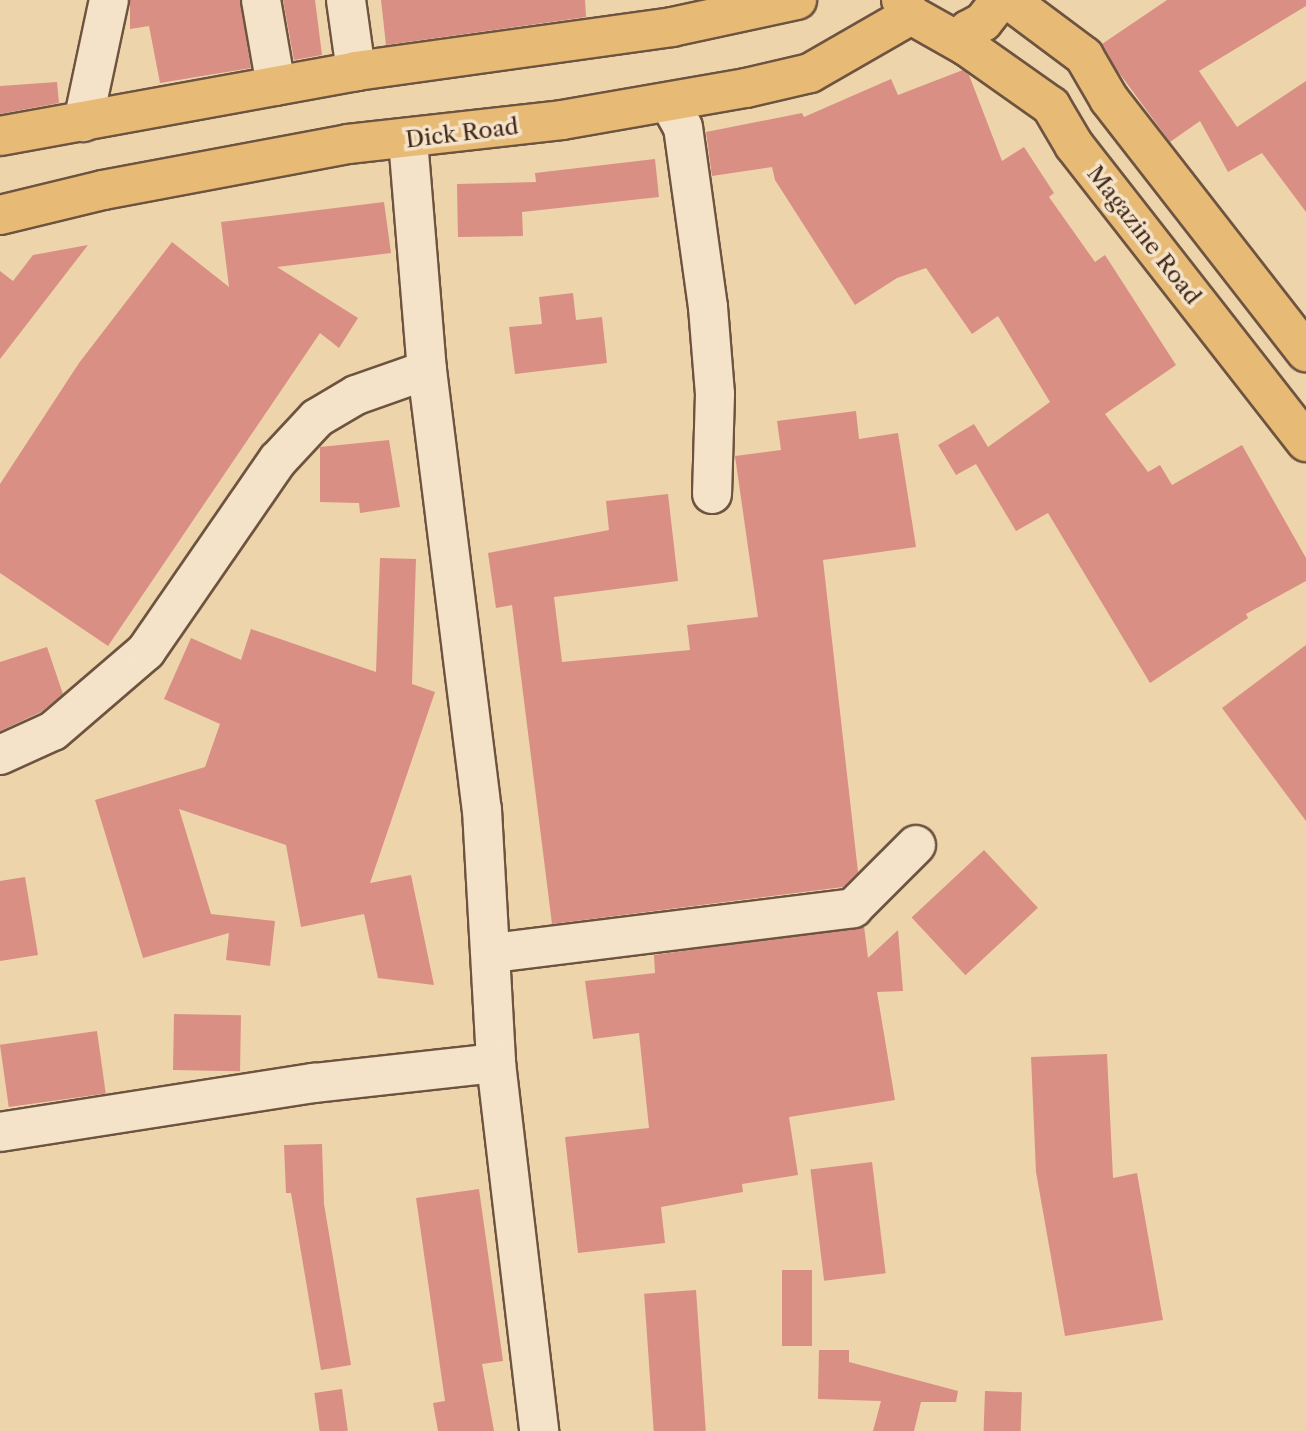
<!DOCTYPE html>
<html>
<head>
<meta charset="utf-8">
<style>
  body { margin:0 }
  #map { position:relative; width:1306px; height:1431px; overflow:hidden; background:#eed4ab; font-family:"Libre Caslon Text",serif }
  div>[style] { position:absolute }
  .building>* { inset:0; background:#d98f83; transform-origin:0 0 }
  .roads { filter:drop-shadow(2px 0 #6e5440) drop-shadow(-2px 0 #6e5440) drop-shadow(0 2px #6e5440) drop-shadow(0 -2px #6e5440) }
  .minor>* { height:38px; margin:-19px; padding:0 19px; transform-origin:19px; border-radius:19px; background:#f4e3c8 }
  .major>* { height:38px; margin:-19px; padding:0 19px; transform-origin:19px; border-radius:19px; background:#e7ba76 }
  span { translate:-50% -50%; white-space:nowrap; text-align:center; line-height:1.15; -webkit-text-stroke:7px #f4e3c8; paint-order:stroke }
  .street-label { font-size:23px; color:#43291c }
</style>
</head>
<body>
<div id="map">
  <div class="building">
    <div style="clip-path:polygon(130px 0,240px 0,251px 68px,160px 83px,149px 26px,130px 29px)"></div>
    <div style="clip-path:polygon(283px 0,315px 0,322px 55px,294px 60px)"></div>
    <div style="clip-path:polygon(381px 0,585px 0,586px 17px,386px 45px)"></div>
    <div style="clip-path:polygon(1167px 0,1306px 0,1306px 6px,1199px 71px,1237px 127px,1306px 81px,1306px 212px,1262px 153px,1228px 172px,1200px 121px,1170px 142px,1117px 70px,1102px 44px)"></div>
    <div style="clip-path:polygon(963px 70px,969px 75px,1002px 161px,1024px 147px,1054px 193px,1049px 197px,1095px 262px,1105px 255px,1176px 365px,1105px 414px,1148px 472px,1160px 465px,1172px 485px,1242px 445px,1306px 558px,1306px 581px,1246px 614px,1248px 618px,1150px 683px,1048px 513px,1016px 531px,976px 464px,956px 475px,938px 445px,974px 424px,988px 447px,1050px 402px,998px 316px,972px 334px,926px 268px,897px 278px,855px 305px,775px 180px,772px 167px,712px 176px,706px 132px,802px 113px,804px 117px,891px 79px,898px 95px)"></div>
    <div style="clip-path:polygon(57px 82px,59px 103px,0 114px,0 86px)"></div>
    <div style="clip-path:polygon(655px 159px,659px 197px,522px 212px,523px 236px,458px 237px,457px 184px,536px 182px,535px 173px)"></div>
    <div style="clip-path:polygon(384px 202px,391px 253px,277px 267px,358px 318px,339px 348px,320px 333px,108px 646px,0 573px,0 484px,79px 363px,172px 242px,229px 287px,221px 222px)"></div>
    <div style="clip-path:polygon(88px 245px,0 359px,0 271px,13px 281px,33px 255px)"></div>
    <div style="clip-path:polygon(573px 293px,576px 320px,602px 317px,607px 363px,515px 374px,509px 327px,542px 324px,539px 297px)"></div>
    <div style="clip-path:polygon(856px 411px,859px 439px,898px 433px,916px 547px,823px 560px,858px 872px,843px 887px,552px 924px,512px 605px,496px 608px,488px 553px,609px 530px,606px 501px,668px 494px,678px 581px,554px 597px,562px 662px,690px 650px,687px 625px,758px 617px,735px 456px,781px 450px,777px 421px)"></div>
    <div style="clip-path:polygon(389px 440px,400px 507px,360px 513px,359px 503px,320px 502px,320px 447px)"></div>
    <div style="clip-path:polygon(380px 558px,416px 559px,412px 684px,435px 692px,370px 883px,411px 875px,434px 985px,378px 978px,364px 914px,301px 927px,286px 845px,179px 809px,211px 914px,275px 921px,270px 966px,226px 960px,229px 933px,143px 958px,95px 800px,205px 767px,220px 724px,164px 699px,191px 638px,241px 660px,251px 629px,376px 672px)"></div>
    <div style="clip-path:polygon(1306px 645px,1306px 821px,1222px 708px)"></div>
    <div style="clip-path:polygon(47px 647px,63px 694px,41px 712px,0 731px,0 662px)"></div>
    <div style="left:984px;top:850px;width:79px;height:99px;rotate:47deg"></div>
    <div style="clip-path:polygon(25px 877px,38px 955px,0 961px,0 881px)"></div>
    <div style="clip-path:polygon(864px 926px,868px 958px,898px 930px,903px 991px,877px 992px,895px 1100px,789px 1117px,798px 1175px,742px 1184px,743px 1192px,661px 1207px,665px 1243px,578px 1253px,565px 1137px,649px 1128px,639px 1033px,593px 1039px,585px 981px,655px 973px,654px 955px)"></div>
    <div style="left:174px;top:1014px;width:67px;height:56px;rotate:1deg"></div>
    <div style="left:97px;top:1031px;width:63px;height:98px;rotate:82deg"></div>
    <div style="clip-path:polygon(1107px 1054px,1113px 1178px,1137px 1173px,1163px 1320px,1065px 1336px,1036px 1172px,1031px 1057px)"></div>
    <div style="clip-path:polygon(322px 1144px,324px 1204px,351px 1365px,321px 1370px,291px 1193px,286px 1193px,284px 1145px)"></div>
    <div style="left:872px;top:1162px;width:112px;height:62px;rotate:83deg"></div>
    <div style="clip-path:polygon(479px 1189px,503px 1361px,482px 1364px,494px 1431px,438px 1431px,433px 1403px,445px 1401px,416px 1198px)"></div>
    <div style="left:782px;top:1270px;width:30px;height:76px"></div>
    <div style="left:696px;top:1290px;width:141px;height:52px;rotate:86deg"></div>
    <div style="clip-path:polygon(819px 1350px,849px 1350px,849px 1362px,958px 1391px,956px 1402px,921px 1402px,914px 1431px,873px 1431px,881px 1401px,818px 1399px)"></div>
    <div style="left:342px;top:1389px;width:42px;height:28px;rotate:82deg"></div>
    <div style="left:985px;top:1391px;width:37px;height:40px;rotate:2deg"></div>
  </div>
  <div class="roads">
    <div class="minor">
      <div style="left:261px;top:0;width:87px;rotate:80.1deg"></div>
      <div style="left:346px;top:0;width:72px;rotate:82deg"></div>
      <div style="left:670px;top:104px;width:26px;rotate:61deg"></div>
      <div style="left:683px;top:127px;width:182px;rotate:82.1deg"></div>
      <div style="left:708px;top:307px;width:87px;rotate:85.4deg"></div>
      <div style="left:715px;top:394px;width:100px;rotate:91.7deg"></div>
      <div style="left:83px;top:122px;width:125px;rotate:-78deg"></div>
      <div style="left:408px;top:140px;width:231px;rotate:85.3deg"></div>
      <div style="left:427px;top:370px;width:443px;rotate:82.9deg"></div>
      <div style="left:482px;top:810px;width:253px;rotate:86.8deg"></div>
      <div style="left:496px;top:1063px;width:371px;rotate:83.3deg"></div>
      <div style="left:0;top:755px;width:58px;rotate:-24.4deg"></div>
      <div style="left:53px;top:731px;width:123px;rotate:-40.7deg"></div>
      <div style="left:146px;top:651px;width:232px;rotate:-55.4deg"></div>
      <div style="left:278px;top:460px;width:57px;rotate:-47.1deg"></div>
      <div style="left:317px;top:418px;width:45px;rotate:-30.5deg"></div>
      <div style="left:356px;top:395px;width:75px;rotate:-19.4deg"></div>
      <div style="left:493px;top:953px;width:363px;rotate:-7.1deg"></div>
      <div style="left:853px;top:908px;width:89px;rotate:-45deg"></div>
      <div style="left:0;top:1132px;width:318px;rotate:-8.9deg"></div>
      <div style="left:314px;top:1083px;width:183px;rotate:-6.3deg"></div>
    </div>
    <div class="major">
      <div style="left:901px;top:0;width:18px;rotate:56deg"></div>
      <div style="left:911px;top:15px;width:63px;rotate:29.4deg"></div>
      <div style="left:966px;top:46px;width:16px;rotate:-83deg"></div>
      <div style="left:968px;top:30px;width:17px;rotate:-28deg"></div>
      <div style="left:983px;top:22px;width:28px;rotate:-52deg"></div>
      <div style="left:1009px;top:0;width:94px;rotate:36.7deg"></div>
      <div style="left:1084px;top:56px;width:50px;rotate:59.8deg"></div>
      <div style="left:1109px;top:99px;width:321px;rotate:52.1deg"></div>
      <div style="left:966px;top:46px;width:104px;rotate:35.2deg"></div>
      <div style="left:1051px;top:106px;width:45px;rotate:59.5deg"></div>
      <div style="left:1074px;top:145px;width:377px;rotate:52deg"></div>
      <div style="left:0;top:136px;width:362px;rotate:-10.3deg"></div>
      <div style="left:356px;top:71px;width:319px;rotate:-7.9deg"></div>
      <div style="left:672px;top:27px;width:128px;rotate:-12.2deg"></div>
      <div style="left:0;top:215px;width:106px;rotate:-13.6deg"></div>
      <div style="left:103px;top:190px;width:249px;rotate:-10.6deg"></div>
      <div style="left:348px;top:144px;width:215px;rotate:-6.4deg"></div>
      <div style="left:562px;top:120px;width:187px;rotate:-9.9deg"></div>
      <div style="left:746px;top:88px;width:66px;rotate:-13.2deg"></div>
      <div style="left:810px;top:73px;width:116px;rotate:-29.9deg"></div>
    </div>
  </div>
  <div class="street-label">
    <span style="left:462px;top:133px;rotate:-7deg">Dick Road</span>
    <span style="left:1144px;top:235px;rotate:52deg">Magazine Road</span>
  </div>
</div>
</body>
</html>
